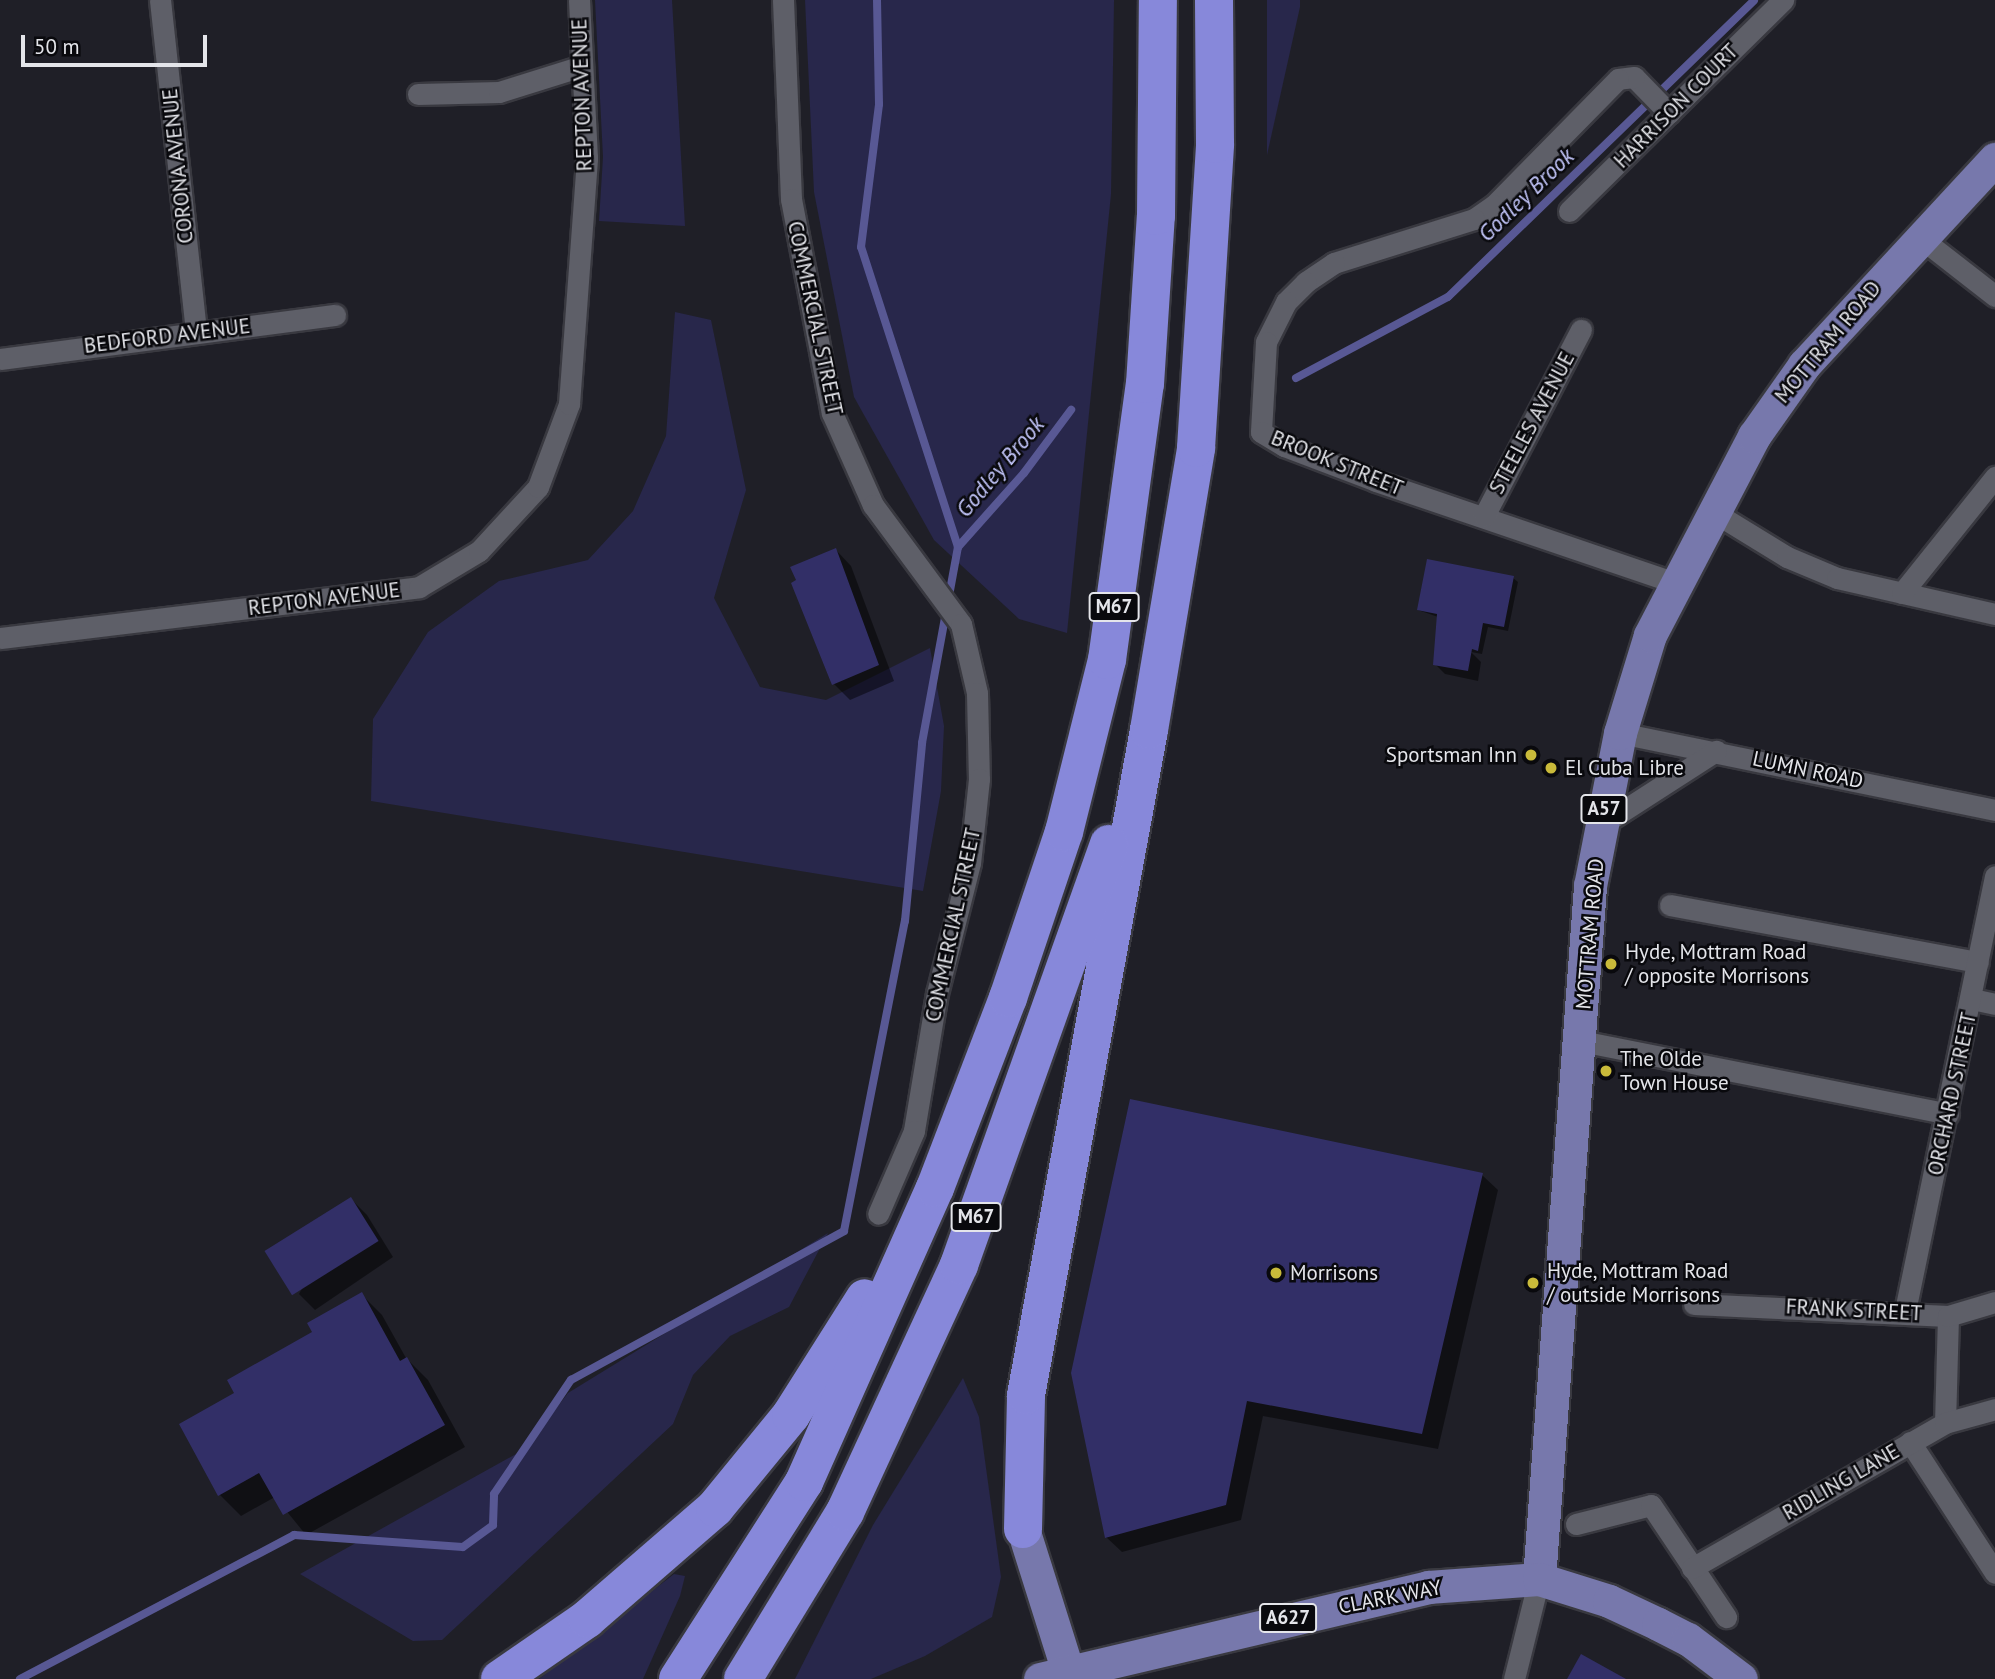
<!DOCTYPE html>
<html>
<head>
<meta charset="utf-8">
<style>
  body { margin:0 }
  #map { position:relative; width:1995px; height:1679px; overflow:hidden; background:#1f1f27; font-family:"PT Sans",sans-serif }
  div>[style] { position:absolute }
  .green>* { inset:0; background:#28274b }
  .shadow>* { inset:0; background:#0007 }
  .stream>* { height:8px; margin:-4px; padding:0 4px; transform-origin:4px; border-radius:4px; background:#585894 }
  .building>* { inset:0; background:#322f67; transform-origin:0 0 }
  .roads { filter:drop-shadow(2px 0 #393940) drop-shadow(-2px 0 #393940) drop-shadow(0 2px #393940) drop-shadow(0 -2px #393940) }
  .minor>* { height:21px; margin:-10.5px; padding:0 10.5px; transform-origin:10.5px; border-radius:10.5px; background:#5e5f68 }
  .primary>* { height:33px; margin:-16.5px; padding:0 16.5px; transform-origin:16.5px; border-radius:16.5px; background:#7778ac }
  .motorway>* { height:38px; margin:-19px; padding:0 19px; transform-origin:19px; border-radius:19px; background:#8788da }
  .dots>* { width:19px; height:19px; translate:-50% -50%; box-sizing:border-box; border:4px solid #09090d; border-radius:50% }
  span { translate:-50% -50%; white-space:nowrap; text-align:center; line-height:1.15; -webkit-text-stroke:5px #09090d; paint-order:stroke }
  .shield-label span { padding:2px 5px; background:#09090d; border:2px solid; border-radius:5px; -webkit-text-stroke-width:0 }
  .shield-label { font-size:19px; color:#e4e5ea; font-weight:700 }
  .street-label { font-size:21px; color:#e4e5ea }
  .poi-label { font-size:21px; color:#e4e5ea }
  .right { translate:-100% -50%; text-align:right }
  .left { translate:0 -50%; text-align:left }
  .water-label { font-size:23px; color:#c3c6fb; font-style:italic }
  .scale { position:absolute; left:21px; top:35px; width:186px; height:32px; box-sizing:border-box; border:4px solid #e4e5ea; border-top:0; padding-left:9px; font-size:21px; line-height:24px; white-space:nowrap; color:#e4e5ea; -webkit-text-stroke:5px #09090d; paint-order:stroke }
</style>
</head>
<body>
<div id="map">
  <div class="green">
    <div style="clip-path:polygon(595px 0,672px 0,685px 226px,599px 221px,603px 157px)"></div>
    <div style="clip-path:polygon(805px 0,1114px 0,1111px 194px,1067px 633px,1019px 619px,934px 540px,854px 397px,814px 192px)"></div>
    <div style="clip-path:polygon(1267px 0,1300px 0,1300px 7px,1267px 155px)"></div>
    <div style="clip-path:polygon(675px 312px,711px 320px,746px 490px,714px 598px,760px 687px,826px 700px,930px 648px,944px 726px,941px 791px,923px 891px,371px 801px,373px 719px,428px 632px,499px 581px,588px 560px,633px 511px,666px 436px)"></div>
    <div style="clip-path:polygon(828px 1233px,789px 1307px,730px 1336px,693px 1375px,673px 1424px,442px 1640px,413px 1641px,300px 1574px,525px 1449px,568px 1393px)"></div>
    <div style="clip-path:polygon(963px 1378px,979px 1417px,1001px 1577px,992px 1617px,925px 1656px,871px 1679px,795px 1679px,873px 1525px)"></div>
    <div style="clip-path:polygon(674px 1574px,685px 1576px,680px 1596px,643px 1679px,539px 1679px)"></div>
  </div>
  <div class="shadow">
    <div style="clip-path:polygon(836px 550px,851px 566px,894px 681px,850px 700px,834px 684px)"></div>
    <div style="clip-path:polygon(1513px 578px,1518px 582px,1508px 631px,1488px 627px,1482px 654px,1471px 652px,1481px 662px,1478px 681px,1445px 674px,1435px 664px,1438px 617px,1418px 610px)"></div>
    <div style="clip-path:polygon(1482px 1175px,1498px 1190px,1438px 1449px,1263px 1416px,1241px 1520px,1122px 1552px,1106px 1537px,1073px 1373px)"></div>
    <div style="clip-path:polygon(351px 1199px,367px 1215px,393px 1257px,315px 1310px,299px 1294px)"></div>
    <div style="clip-path:polygon(361px 1294px,382px 1315px,406px 1358px,428px 1380px,465px 1447px,306px 1535px,275px 1497px,241px 1516px,220px 1495px,237px 1394px)"></div>
  </div>
  <div class="stream">
    <div style="left:1296px;top:378px;width:172px;rotate:-28.1deg"></div>
    <div style="left:1448px;top:297px;width:426px;rotate:-44.1deg"></div>
    <div style="left:958px;top:547px;width:99px;rotate:-48.3deg"></div>
    <div style="left:1024px;top:473px;width:79px;rotate:-53.3deg"></div>
    <div style="left:20px;top:1679px;width:310px;rotate:-27.7deg"></div>
    <div style="left:294px;top:1535px;width:169px;rotate:4.1deg"></div>
    <div style="left:463px;top:1547px;width:37px;rotate:-36deg"></div>
    <div style="left:493px;top:1525px;width:31px;rotate:-88deg"></div>
    <div style="left:494px;top:1494px;width:138px;rotate:-56deg"></div>
    <div style="left:571px;top:1380px;width:311px;rotate:-28.6deg"></div>
    <div style="left:844px;top:1231px;width:316px;rotate:-78.9deg"></div>
    <div style="left:905px;top:921px;width:179px;rotate:-84.5deg"></div>
    <div style="left:922px;top:743px;width:199px;rotate:-79.6deg"></div>
    <div style="left:958px;top:547px;width:315px;rotate:-107.9deg"></div>
    <div style="left:861px;top:247px;width:144px;rotate:-82.8deg"></div>
    <div style="left:879px;top:104px;width:104px;rotate:-91.1deg"></div>
  </div>
  <div class="building">
    <div style="clip-path:polygon(836px 548px,879px 665px,832px 685px,791px 583px,796px 580px,790px 567px)"></div>
    <div style="clip-path:polygon(1427px 559px,1514px 576px,1504px 627px,1483px 623px,1478px 651px,1472px 649px,1468px 671px,1433px 665px,1437px 614px,1417px 610px)"></div>
    <div style="clip-path:polygon(1130px 1099px,1483px 1173px,1422px 1434px,1247px 1401px,1226px 1505px,1105px 1538px,1071px 1373px)"></div>
    <div style="left:351px;top:1197px;width:52px;height:102px;rotate:58deg"></div>
    <div style="clip-path:polygon(362px 1292px,400px 1361px,407px 1357px,445px 1425px,283px 1515px,259px 1473px,218px 1496px,179px 1424px,234px 1393px,227px 1380px,312px 1332px,307px 1323px)"></div>
    <div style="clip-path:polygon(1581px 1654px,1626px 1679px,1567px 1679px)"></div>
  </div>
  <div class="roads">
    <div class="minor">
      <div style="left:160px;top:0;width:334px;rotate:83.8deg"></div>
      <div style="left:783px;top:0;width:199px;rotate:87.7deg"></div>
      <div style="left:791px;top:199px;width:218px;rotate:79.2deg"></div>
      <div style="left:832px;top:413px;width:101px;rotate:66deg"></div>
      <div style="left:873px;top:505px;width:148px;rotate:53.5deg"></div>
      <div style="left:961px;top:624px;width:71px;rotate:76.9deg"></div>
      <div style="left:977px;top:693px;width:86px;rotate:88.7deg"></div>
      <div style="left:979px;top:779px;width:84px;rotate:96.1deg"></div>
      <div style="left:970px;top:863px;width:134px;rotate:104.2deg"></div>
      <div style="left:937px;top:993px;width:140px;rotate:99.5deg"></div>
      <div style="left:914px;top:1131px;width:90px;rotate:113.4deg"></div>
      <div style="left:418px;top:94px;width:81px;rotate:-1.4deg"></div>
      <div style="left:499px;top:92px;width:87px;rotate:-17.4deg"></div>
      <div style="left:1669px;top:113px;width:50px;rotate:-134.2deg"></div>
      <div style="left:1634px;top:77px;width:16px;rotate:173deg"></div>
      <div style="left:1618px;top:79px;width:177px;rotate:134.5deg"></div>
      <div style="left:1494px;top:205px;width:24px;rotate:145deg"></div>
      <div style="left:1474px;top:219px;width:147px;rotate:162.6deg"></div>
      <div style="left:1334px;top:263px;width:34px;rotate:146deg"></div>
      <div style="left:1306px;top:282px;width:28px;rotate:135deg"></div>
      <div style="left:1286px;top:302px;width:45px;rotate:116.6deg"></div>
      <div style="left:1266px;top:342px;width:90px;rotate:93.2deg"></div>
      <div style="left:1261px;top:432px;width:27px;rotate:31deg"></div>
      <div style="left:1284px;top:446px;width:98px;rotate:20.8deg"></div>
      <div style="left:1376px;top:481px;width:317px;rotate:18.8deg"></div>
      <div style="left:1569px;top:211px;width:301px;rotate:-44.6deg"></div>
      <div style="left:1918px;top:236px;width:98px;rotate:37.9deg"></div>
      <div style="left:0;top:359px;width:338px;rotate:-7.5deg"></div>
      <div style="left:1712px;top:511px;width:88px;rotate:31.5deg"></div>
      <div style="left:1787px;top:557px;width:54px;rotate:22.8deg"></div>
      <div style="left:1837px;top:578px;width:162px;rotate:12.8deg"></div>
      <div style="left:1484px;top:516px;width:210px;rotate:-62.5deg"></div>
      <div style="left:1902px;top:593px;width:149px;rotate:-51.3deg"></div>
      <div style="left:0;top:638px;width:422px;rotate:-6.9deg"></div>
      <div style="left:419px;top:587px;width:70px;rotate:-31deg"></div>
      <div style="left:479px;top:551px;width:87px;rotate:-47.3deg"></div>
      <div style="left:538px;top:487px;width:89px;rotate:-69.5deg"></div>
      <div style="left:569px;top:404px;width:247px;rotate:-85.8deg"></div>
      <div style="left:587px;top:158px;width:158px;rotate:-92.9deg"></div>
      <div style="left:1620px;top:733px;width:383px;rotate:11.6deg"></div>
      <div style="left:1601px;top:825px;width:137px;rotate:-32.8deg"></div>
      <div style="left:1670px;top:905px;width:313px;rotate:10.5deg"></div>
      <div style="left:1972px;top:999px;width:24px;rotate:12deg"></div>
      <div style="left:1581px;top:1041px;width:374px;rotate:11.2deg"></div>
      <div style="left:1694px;top:1304px;width:254px;rotate:2.7deg"></div>
      <div style="left:1948px;top:1316px;width:107px;rotate:91.6deg"></div>
      <div style="left:1905px;top:1311px;width:444px;rotate:-78.3deg"></div>
      <div style="left:1948px;top:1316px;width:49px;rotate:-16.6deg"></div>
      <div style="left:1910px;top:1442px;width:156px;rotate:57deg"></div>
      <div style="left:1576px;top:1524px;width:77px;rotate:-14.2deg"></div>
      <div style="left:1651px;top:1505px;width:135px;rotate:56.2deg"></div>
      <div style="left:1692px;top:1568px;width:292px;rotate:-29.8deg"></div>
      <div style="left:1945px;top:1423px;width:52px;rotate:-15.6deg"></div>
      <div style="left:1514px;top:1679px;width:103px;rotate:-76deg"></div>
    </div>
    <div class="primary">
      <div style="left:1023px;top:1529px;width:150px;rotate:72.5deg"></div>
      <div style="left:1539px;top:1579px;width:695px;rotate:-85.79deg"></div>
      <div style="left:1590px;top:886px;width:156px;rotate:-78.9deg"></div>
      <div style="left:1620px;top:733px;width:102px;rotate:-73deg"></div>
      <div style="left:1650px;top:635px;width:225px;rotate:-62.4deg"></div>
      <div style="left:1754px;top:436px;width:87px;rotate:-54.8deg"></div>
      <div style="left:1804px;top:365px;width:281px;rotate:-47.2deg"></div>
      <div style="left:1040px;top:1679px;width:399px;rotate:-13.3deg"></div>
      <div style="left:1428px;top:1587px;width:111px;rotate:-4.1deg"></div>
      <div style="left:1539px;top:1579px;width:73px;rotate:17.4deg"></div>
      <div style="left:1609px;top:1601px;width:54px;rotate:25.1deg"></div>
      <div style="left:1658px;top:1624px;width:34px;rotate:27deg"></div>
      <div style="left:1688px;top:1639px;width:66px;rotate:37deg"></div>
    </div>
    <div class="motorway">
      <div style="left:1023px;top:1529px;width:134px;rotate:-88.7deg"></div>
      <div style="left:1026px;top:1395px;width:676px;rotate:-79.52deg"></div>
      <div style="left:1149px;top:730px;width:286px;rotate:-80.5deg"></div>
      <div style="left:1196px;top:448px;width:305px;rotate:-86.4deg"></div>
      <div style="left:1215px;top:144px;width:144px;rotate:-90.4deg"></div>
      <div style="left:500px;top:1679px;width:106px;rotate:-34.6deg"></div>
      <div style="left:587px;top:1619px;width:169px;rotate:-40.9deg"></div>
      <div style="left:715px;top:1508px;width:120px;rotate:-50.7deg"></div>
      <div style="left:791px;top:1415px;width:138px;rotate:-57.7deg"></div>
      <div style="left:678px;top:1679px;width:234px;rotate:-57.4deg"></div>
      <div style="left:804px;top:1482px;width:322px;rotate:-66deg"></div>
      <div style="left:935px;top:1188px;width:204px;rotate:-69deg"></div>
      <div style="left:1008px;top:998px;width:175px;rotate:-71.4deg"></div>
      <div style="left:1064px;top:832px;width:177px;rotate:-76deg"></div>
      <div style="left:1107px;top:660px;width:279px;rotate:-82.2deg"></div>
      <div style="left:1145px;top:384px;width:168px;rotate:-86.3deg"></div>
      <div style="left:1156px;top:216px;width:216px;rotate:-89.5deg"></div>
      <div style="left:743px;top:1679px;width:196px;rotate:-58.6deg"></div>
      <div style="left:845px;top:1512px;width:272px;rotate:-65.2deg"></div>
      <div style="left:959px;top:1265px;width:447px;rotate:-70.4deg"></div>
    </div>
  </div>
  <div class="dots">
    <div style="left:1531px;top:755px;background:#c9ba3a"></div>
    <div style="left:1551px;top:768px;background:#c9ba3a"></div>
    <div style="left:1611px;top:964px;background:#c9ba3a"></div>
    <div style="left:1606px;top:1071px;background:#c9ba3a"></div>
    <div style="left:1276px;top:1273px;background:#c9ba3a"></div>
    <div style="left:1533px;top:1283px;background:#c9ba3a"></div>
  </div>
  <div class="shield-label">
    <span style="left:1114px;top:607px">M67</span>
    <span style="left:1604px;top:809px">A57</span>
    <span style="left:976px;top:1217px">M67</span>
    <span style="left:1288px;top:1618px">A627</span>
  </div>
  <div class="street-label">
    <span style="left:582px;top:95px;rotate:-92deg">REPTON AVENUE</span>
    <span style="left:1676px;top:106px;rotate:-45deg">HARRISON COURT</span>
    <span style="left:178px;top:166px;rotate:-96deg">CORONA AVENUE</span>
    <span style="left:815px;top:318px;rotate:78deg">COMMERCIAL STREET</span>
    <span style="left:167px;top:336px;rotate:-7deg">BEDFORD AVENUE</span>
    <span style="left:1828px;top:342px;rotate:-50deg">MOTTRAM ROAD</span>
    <span style="left:1532px;top:423px;rotate:-62deg">STEELES AVENUE</span>
    <span style="left:1337px;top:463px;rotate:22deg">BROOK STREET</span>
    <span style="left:324px;top:599px;rotate:-7deg">REPTON AVENUE</span>
    <span style="left:1808px;top:770px;rotate:12deg">LUMN ROAD</span>
    <span style="left:953px;top:925px;rotate:-78deg">COMMERCIAL STREET</span>
    <span style="left:1590px;top:934px;rotate:-85deg">MOTTRAM ROAD</span>
    <span style="left:1952px;top:1094px;rotate:-78deg">ORCHARD STREET</span>
    <span style="left:1854px;top:1310px;rotate:3deg">FRANK STREET</span>
    <span style="left:1841px;top:1482px;rotate:-30deg">RIDLING LANE</span>
    <span style="left:1390px;top:1597px;rotate:-11deg">CLARK WAY</span>
  </div>
  <div class="poi-label">
    <span class="right" style="left:1517px;top:755px">Sportsman Inn</span>
    <span class="left" style="left:1565px;top:768px">El Cuba Libre</span>
    <span class="left" style="left:1625px;top:964px">Hyde, Mottram Road<br>/ opposite Morrisons</span>
    <span class="left" style="left:1620px;top:1071px">The Olde<br>Town House</span>
    <span class="left" style="left:1547px;top:1283px">Hyde, Mottram Road<br>/ outside Morrisons</span>
    <span class="left" style="left:1290px;top:1273px">Morrisons</span>
  </div>
  <div class="water-label">
    <span style="left:1526px;top:195px;rotate:-44deg">Godley Brook</span>
    <span style="left:1000px;top:467px;rotate:-50deg">Godley Brook</span>
  </div>
  <div class="scale">50 m</div>
</div>
</body>
</html>
